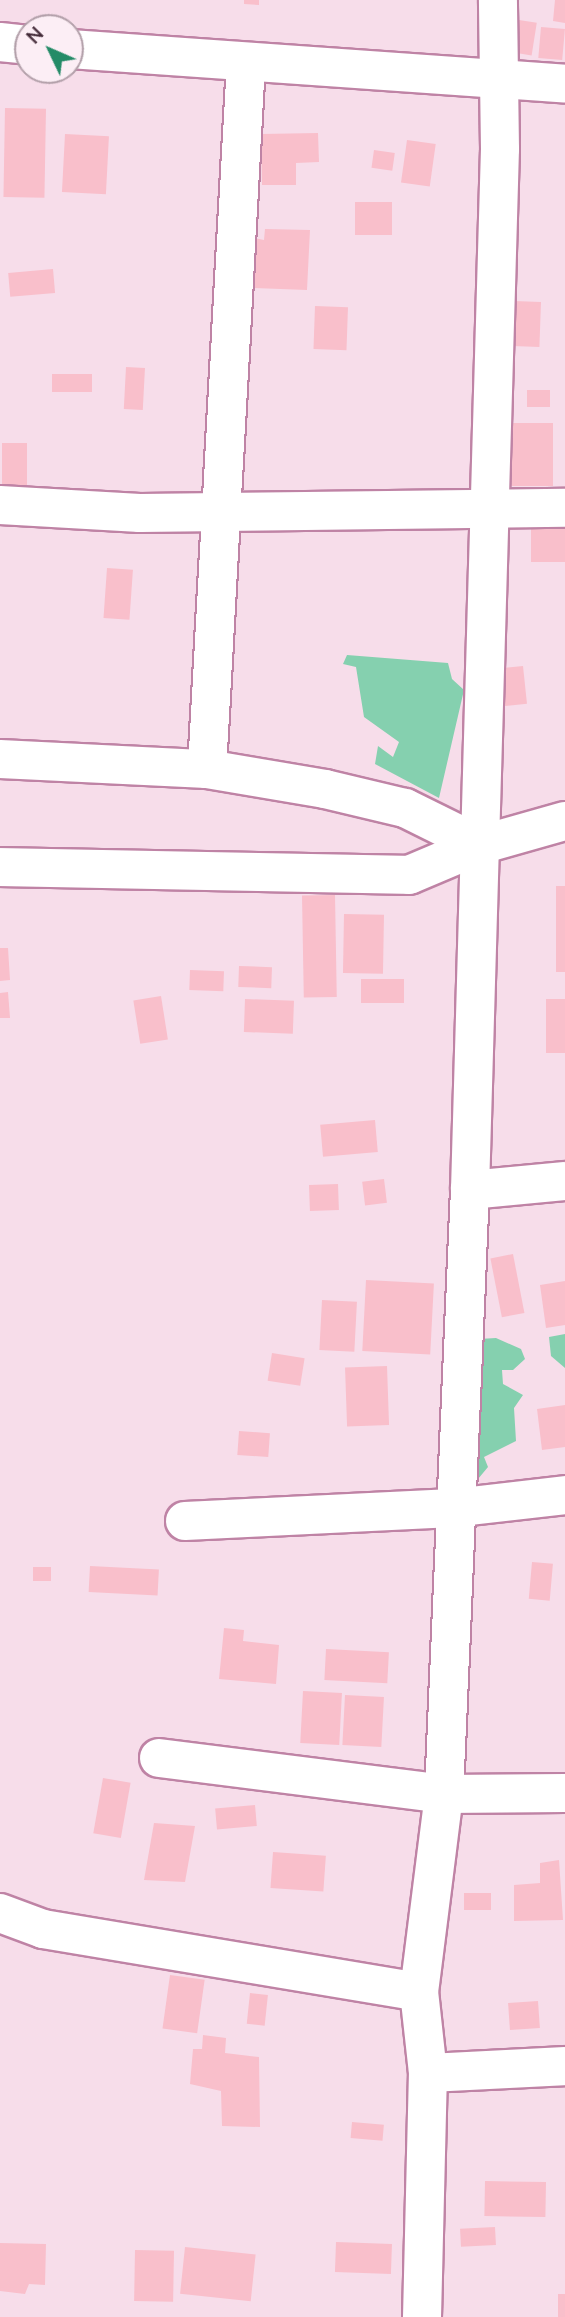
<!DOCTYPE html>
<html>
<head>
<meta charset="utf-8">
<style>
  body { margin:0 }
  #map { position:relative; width:565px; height:2317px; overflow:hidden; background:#f7ddea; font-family:"Nunito Sans",sans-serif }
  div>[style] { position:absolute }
  .green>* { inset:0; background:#85d0af }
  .building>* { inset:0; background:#f9bfcb; transform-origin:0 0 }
  .roads { filter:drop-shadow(2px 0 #bf83a5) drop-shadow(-2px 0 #bf83a5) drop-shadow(0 2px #bf83a5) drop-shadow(0 -2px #bf83a5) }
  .minor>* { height:38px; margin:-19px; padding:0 19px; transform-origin:19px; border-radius:19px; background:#fff }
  span { translate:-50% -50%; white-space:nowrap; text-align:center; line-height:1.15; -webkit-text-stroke:6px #fceef5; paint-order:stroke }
  .north { position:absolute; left:14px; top:14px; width:70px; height:70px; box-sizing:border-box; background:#fceef5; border:2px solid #b29fa9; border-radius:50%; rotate:314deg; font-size:19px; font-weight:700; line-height:28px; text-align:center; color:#422937 }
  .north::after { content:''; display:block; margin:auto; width:24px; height:32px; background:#248b67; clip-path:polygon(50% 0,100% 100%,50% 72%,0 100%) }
</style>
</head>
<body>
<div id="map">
  <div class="green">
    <div style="clip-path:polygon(347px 655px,448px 663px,452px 679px,464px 690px,439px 798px,375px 764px,378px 746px,393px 757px,399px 742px,364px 717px,356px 667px,343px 664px)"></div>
    <div style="clip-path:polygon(565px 1334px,565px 1368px,551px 1356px,549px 1337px)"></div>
    <div style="clip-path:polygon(496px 1338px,521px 1349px,525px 1359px,513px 1370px,502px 1370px,503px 1384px,523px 1395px,514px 1408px,516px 1441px,484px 1457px,488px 1467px,478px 1479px,462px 1462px,479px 1339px)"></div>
  </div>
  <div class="building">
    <div style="clip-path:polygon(244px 0,259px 0,259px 5px,244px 4px)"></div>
    <div style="clip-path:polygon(555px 0,565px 0,565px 23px,553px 21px)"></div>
    <div style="left:519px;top:20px;width:18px;height:33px;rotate:9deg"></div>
    <div style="left:541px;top:27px;width:24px;height:31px;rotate:5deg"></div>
    <div style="left:5px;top:108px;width:41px;height:89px;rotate:1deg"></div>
    <div style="clip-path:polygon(318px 133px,319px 162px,296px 163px,296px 185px,262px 185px,261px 134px)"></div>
    <div style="left:65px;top:134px;width:44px;height:58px;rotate:3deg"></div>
    <div style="left:407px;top:140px;width:29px;height:43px;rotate:8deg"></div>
    <div style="left:374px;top:150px;width:21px;height:18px;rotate:8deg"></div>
    <div style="left:355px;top:202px;width:37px;height:33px"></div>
    <div style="clip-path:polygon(265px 229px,310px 230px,307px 290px,252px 288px,254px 238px,264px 240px)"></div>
    <div style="left:53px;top:269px;width:24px;height:45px;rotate:85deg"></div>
    <div style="left:514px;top:301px;width:27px;height:45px;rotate:2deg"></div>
    <div style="left:315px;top:306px;width:33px;height:43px;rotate:2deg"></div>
    <div style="left:126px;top:367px;width:19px;height:42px;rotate:3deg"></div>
    <div style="left:52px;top:374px;width:40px;height:18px"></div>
    <div style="left:527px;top:390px;width:23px;height:17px"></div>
    <div style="left:504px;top:423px;width:49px;height:63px"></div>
    <div style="left:27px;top:443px;width:54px;height:25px;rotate:90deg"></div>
    <div style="left:531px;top:529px;width:34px;height:33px"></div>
    <div style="left:107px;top:568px;width:26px;height:50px;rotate:4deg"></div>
    <div style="left:523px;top:666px;width:38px;height:22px;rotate:84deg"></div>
    <div style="left:556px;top:886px;width:9px;height:86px"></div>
    <div style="left:335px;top:895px;width:102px;height:33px;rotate:89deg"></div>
    <div style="left:344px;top:914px;width:40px;height:59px;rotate:1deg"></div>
    <div style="clip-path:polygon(0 948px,8px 948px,10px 980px,0 981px)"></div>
    <div style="left:239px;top:966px;width:33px;height:21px;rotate:2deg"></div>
    <div style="left:190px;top:970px;width:34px;height:20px;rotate:2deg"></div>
    <div style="left:404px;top:979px;width:24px;height:43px;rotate:90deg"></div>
    <div style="clip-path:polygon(8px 992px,10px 1018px,0 1018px,0 993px)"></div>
    <div style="left:161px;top:996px;width:44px;height:28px;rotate:81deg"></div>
    <div style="left:245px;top:999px;width:49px;height:33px;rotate:2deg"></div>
    <div style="left:546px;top:999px;width:19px;height:54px"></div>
    <div style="left:375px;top:1120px;width:32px;height:55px;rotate:85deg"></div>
    <div style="left:384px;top:1179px;width:24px;height:22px;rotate:83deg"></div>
    <div style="left:338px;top:1184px;width:26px;height:29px;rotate:88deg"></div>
    <div style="left:513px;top:1254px;width:60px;height:23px;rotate:79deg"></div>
    <div style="left:366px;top:1280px;width:68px;height:71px;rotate:3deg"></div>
    <div style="clip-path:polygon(565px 1281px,565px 1325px,546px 1328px,540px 1285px)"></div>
    <div style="left:322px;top:1300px;width:35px;height:50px;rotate:3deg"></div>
    <div style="left:272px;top:1353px;width:33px;height:28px;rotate:9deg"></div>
    <div style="left:387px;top:1366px;width:59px;height:42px;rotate:88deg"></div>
    <div style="clip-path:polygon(565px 1405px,565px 1447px,542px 1450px,537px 1409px)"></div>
    <div style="left:239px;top:1431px;width:31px;height:24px;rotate:4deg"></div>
    <div style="left:532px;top:1562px;width:21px;height:37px;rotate:5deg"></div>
    <div style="left:90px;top:1566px;width:69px;height:26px;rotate:3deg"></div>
    <div style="left:33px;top:1567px;width:18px;height:14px"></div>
    <div style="clip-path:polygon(224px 1628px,244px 1630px,243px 1641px,279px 1645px,276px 1684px,219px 1679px)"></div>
    <div style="left:326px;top:1649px;width:63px;height:31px;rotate:3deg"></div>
    <div style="left:303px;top:1691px;width:39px;height:52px;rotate:3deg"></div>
    <div style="left:345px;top:1695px;width:39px;height:50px;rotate:3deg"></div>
    <div style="left:103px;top:1778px;width:28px;height:56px;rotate:10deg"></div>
    <div style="left:255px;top:1805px;width:21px;height:40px;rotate:85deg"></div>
    <div style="clip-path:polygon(154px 1823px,195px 1826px,185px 1882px,144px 1880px)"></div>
    <div style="left:273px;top:1852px;width:53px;height:36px;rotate:4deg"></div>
    <div style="clip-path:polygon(559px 1860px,563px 1920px,514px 1921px,514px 1885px,540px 1883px,540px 1863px)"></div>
    <div style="left:491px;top:1893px;width:17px;height:27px;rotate:90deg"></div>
    <div style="left:170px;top:1975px;width:35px;height:54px;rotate:8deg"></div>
    <div style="left:250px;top:1993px;width:18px;height:31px;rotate:6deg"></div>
    <div style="left:538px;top:2001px;width:27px;height:30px;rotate:86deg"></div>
    <div style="clip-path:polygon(203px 2035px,226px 2038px,225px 2053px,259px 2057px,260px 2127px,222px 2126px,221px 2091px,190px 2084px,193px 2049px,202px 2049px)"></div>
    <div style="left:352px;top:2122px;width:32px;height:16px;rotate:5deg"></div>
    <div style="left:485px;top:2181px;width:61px;height:35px;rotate:1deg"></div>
    <div style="left:495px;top:2227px;width:18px;height:35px;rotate:87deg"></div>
    <div style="left:336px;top:2242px;width:56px;height:30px;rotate:2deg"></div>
    <div style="clip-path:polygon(0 2243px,46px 2244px,45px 2285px,29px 2284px,25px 2294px,0 2291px)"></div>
    <div style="left:185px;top:2247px;width:71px;height:47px;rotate:6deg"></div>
    <div style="left:135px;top:2250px;width:39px;height:51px;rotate:1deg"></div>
    <div style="left:558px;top:2294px;width:7px;height:23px"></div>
  </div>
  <div class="roads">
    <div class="minor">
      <div style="left:0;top:42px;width:28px;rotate:6deg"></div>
      <div style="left:70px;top:49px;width:496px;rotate:4deg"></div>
      <div style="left:0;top:505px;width:140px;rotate:3.3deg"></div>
      <div style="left:140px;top:513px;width:425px;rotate:-0.7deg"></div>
      <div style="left:0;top:759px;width:207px;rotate:2.8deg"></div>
      <div style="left:207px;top:769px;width:120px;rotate:9.6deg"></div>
      <div style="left:325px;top:789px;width:82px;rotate:13.4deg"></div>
      <div style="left:405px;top:808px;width:84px;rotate:26.3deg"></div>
      <div style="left:207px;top:769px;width:707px;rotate:-86.84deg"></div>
      <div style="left:0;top:867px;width:409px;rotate:1.1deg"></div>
      <div style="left:409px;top:875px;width:77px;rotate:-22.9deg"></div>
      <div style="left:480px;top:845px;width:88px;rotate:-15.8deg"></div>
      <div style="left:470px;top:1190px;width:95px;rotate:-5.4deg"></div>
      <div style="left:185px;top:1521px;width:268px;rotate:-2.8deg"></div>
      <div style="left:453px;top:1508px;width:113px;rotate:-6.6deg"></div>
      <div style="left:159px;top:1758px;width:287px;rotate:7.2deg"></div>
      <div style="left:444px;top:1794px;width:121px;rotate:-0.5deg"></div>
      <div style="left:0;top:1913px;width:46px;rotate:20.4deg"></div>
      <div style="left:43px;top:1929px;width:381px;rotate:9.5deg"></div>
      <div style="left:428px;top:2073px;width:137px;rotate:-2.9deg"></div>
      <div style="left:422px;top:2317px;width:244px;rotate:-88.6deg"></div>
      <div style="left:428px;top:2073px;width:81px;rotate:-96.3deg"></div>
      <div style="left:419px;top:1992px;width:200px;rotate:-82.8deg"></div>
      <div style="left:444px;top:1794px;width:605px;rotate:-87.54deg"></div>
      <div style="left:470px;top:1190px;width:1041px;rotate:-88.35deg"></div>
      <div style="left:500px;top:149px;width:149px;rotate:-90.8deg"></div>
    </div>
  </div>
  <div class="north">N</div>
</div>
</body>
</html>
